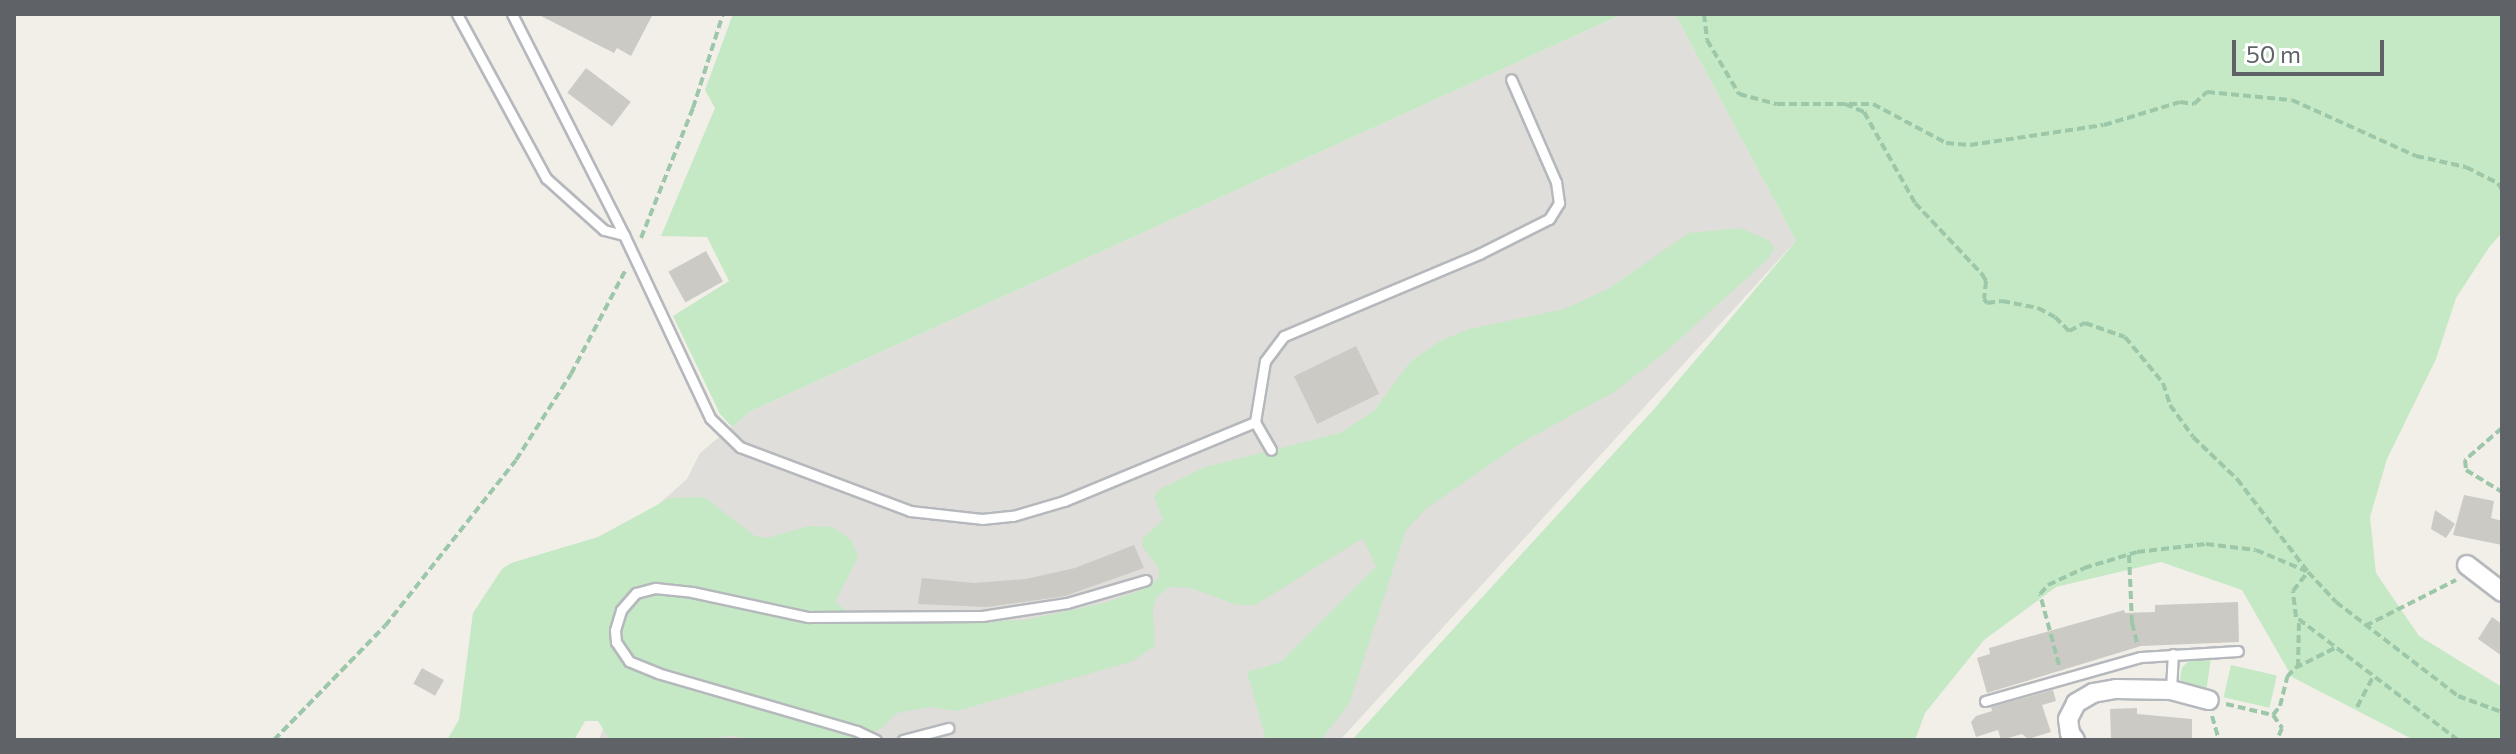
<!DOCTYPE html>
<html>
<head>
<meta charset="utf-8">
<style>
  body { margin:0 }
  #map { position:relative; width:2516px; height:754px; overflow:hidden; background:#f1efe8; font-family:Commissioner,sans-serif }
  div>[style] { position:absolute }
  .industrial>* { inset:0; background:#e0deda }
  .green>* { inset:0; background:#c5e8c5; transform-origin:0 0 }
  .building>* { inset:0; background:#cccac5; transform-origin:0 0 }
  .path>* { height:4px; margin-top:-2px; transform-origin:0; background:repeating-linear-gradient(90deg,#9cc7a9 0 8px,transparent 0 12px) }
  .roads { filter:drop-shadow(2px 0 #b5b8bc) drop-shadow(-2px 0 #b5b8bc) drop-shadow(0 2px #b5b8bc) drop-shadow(0 -2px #b5b8bc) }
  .lane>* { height:9px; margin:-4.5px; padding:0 4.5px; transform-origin:4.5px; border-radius:4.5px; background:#fff }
  .street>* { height:18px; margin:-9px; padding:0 9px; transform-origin:9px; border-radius:9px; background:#fff }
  span { translate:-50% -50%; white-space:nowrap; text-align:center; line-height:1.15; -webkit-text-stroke:7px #fff; paint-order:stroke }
  .frame { position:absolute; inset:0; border:16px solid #5f6368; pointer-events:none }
  .scale { position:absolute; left:2232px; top:40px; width:152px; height:36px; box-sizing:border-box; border:4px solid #5f6368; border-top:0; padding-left:10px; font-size:24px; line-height:28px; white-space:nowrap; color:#5f6368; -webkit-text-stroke:6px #fff; paint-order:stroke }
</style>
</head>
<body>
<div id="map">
  <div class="industrial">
    <div style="clip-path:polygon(1623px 14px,1675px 14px,1796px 241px,1340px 740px,599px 740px,606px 719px,589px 566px,687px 479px,700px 453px,749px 412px)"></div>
  </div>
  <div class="green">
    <div style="clip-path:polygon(733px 14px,1623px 14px,749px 412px,732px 427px,720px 414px,673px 316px,729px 281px,707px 237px,661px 236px,715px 108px,705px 90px)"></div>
    <div style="clip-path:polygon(1675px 14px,2502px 14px,2502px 233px,2490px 246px,2456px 298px,2436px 359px,2387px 459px,2370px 517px,2376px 573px,2419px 636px,2502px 687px,2502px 740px,2414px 740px,2292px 677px,2242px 590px,2161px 562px,2056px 587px,1984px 640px,1925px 713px,1915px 740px,1352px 740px,1655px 408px,1796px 241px)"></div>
    <div style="clip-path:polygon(1740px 228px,1768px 240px,1774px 248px,1769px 258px,1662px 355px,1614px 392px,1521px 443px,1427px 508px,1406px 530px,1349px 704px,1321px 740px,1266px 740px,1247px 672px,1281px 662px,1376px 567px,1363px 538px,1255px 605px,1237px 605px,1191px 588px,1169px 587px,1156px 598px,1153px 610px,1155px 646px,1131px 662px,956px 711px,930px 707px,897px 713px,882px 728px,855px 740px,761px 740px,731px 736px,697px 740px,610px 740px,598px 721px,585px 721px,574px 740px,447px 740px,459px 720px,473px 613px,502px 569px,511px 563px,598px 537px,670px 498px,704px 497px,755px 536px,767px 538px,809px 526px,833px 527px,851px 540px,858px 557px,835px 602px,859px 620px,963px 623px,1025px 620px,1104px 603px,1139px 591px,1158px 579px,1159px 569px,1142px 546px,1143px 538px,1163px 520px,1154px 496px,1160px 489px,1205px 467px,1340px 433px,1374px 411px,1410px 362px,1440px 341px,1469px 329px,1564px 309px,1608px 289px,1689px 233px)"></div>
    <div style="clip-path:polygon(2193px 658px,2211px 658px,2206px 693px,2188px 689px,2180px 679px,2182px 667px)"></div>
    <div style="left:2231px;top:665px;width:47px;height:33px;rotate:13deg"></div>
  </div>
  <div class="building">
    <div style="clip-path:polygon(537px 14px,653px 14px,631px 56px,617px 48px,614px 53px)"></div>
    <div style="left:586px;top:68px;width:56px;height:31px;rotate:37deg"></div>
    <div style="left:706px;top:251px;width:35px;height:43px;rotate:61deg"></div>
    <div style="left:1356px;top:346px;width:53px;height:69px;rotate:64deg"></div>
    <div style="clip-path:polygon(2464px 495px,2494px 501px,2491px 518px,2502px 521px,2502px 545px,2453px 535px)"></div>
    <div style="clip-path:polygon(2435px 510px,2455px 524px,2446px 538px,2431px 529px)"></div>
    <div style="clip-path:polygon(1134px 545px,1144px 568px,1065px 596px,987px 607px,918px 604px,922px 578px,974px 583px,1026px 579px,1075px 568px)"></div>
    <div style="clip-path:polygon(2238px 602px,2239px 642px,2141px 646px,1987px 693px,1977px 658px,1990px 654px,1989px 648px,2124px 610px,2125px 613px,2155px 612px,2155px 605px)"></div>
    <div style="clip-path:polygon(2492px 617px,2502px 624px,2502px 656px,2478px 639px)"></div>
    <div style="left:422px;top:668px;width:25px;height:18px;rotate:29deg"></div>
    <div style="clip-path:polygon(2053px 690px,2056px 701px,2042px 705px,2051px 732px,2028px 739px,2022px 734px,2001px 740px,1998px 730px,1976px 737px,1971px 722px,1976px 716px,1992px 711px,1991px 707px)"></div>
    <div style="clip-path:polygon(2137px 708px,2137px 714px,2192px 719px,2192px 740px,2111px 739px,2110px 709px)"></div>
  </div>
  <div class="path">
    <div style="left:1704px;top:14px;width:26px;rotate:83deg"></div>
    <div style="left:1707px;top:40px;width:63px;rotate:59.3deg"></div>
    <div style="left:1739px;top:94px;width:39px;rotate:15deg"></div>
    <div style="left:1777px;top:104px;width:68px"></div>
    <div style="left:1845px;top:104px;width:21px;rotate:23deg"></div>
    <div style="left:1864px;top:112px;width:104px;rotate:60.7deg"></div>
    <div style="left:1915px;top:203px;width:98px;rotate:46.7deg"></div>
    <div style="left:1982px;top:274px;width:8px;rotate:60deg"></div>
    <div style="left:1986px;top:281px;width:18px;rotate:96deg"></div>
    <div style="left:1984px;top:299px;width:5px;rotate:53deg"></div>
    <div style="left:1987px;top:303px;width:15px;rotate:-8deg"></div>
    <div style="left:2002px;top:301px;width:37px;rotate:11deg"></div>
    <div style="left:2038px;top:308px;width:19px;rotate:28deg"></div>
    <div style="left:2055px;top:317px;width:20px;rotate:45deg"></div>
    <div style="left:2069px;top:331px;width:18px;rotate:-27deg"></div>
    <div style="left:2085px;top:323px;width:42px;rotate:19.3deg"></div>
    <div style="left:2125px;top:337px;width:60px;rotate:50.4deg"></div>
    <div style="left:2163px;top:383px;width:23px;rotate:72deg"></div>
    <div style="left:2170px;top:405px;width:39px;rotate:54deg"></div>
    <div style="left:2193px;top:437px;width:61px;rotate:43.7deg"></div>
    <div style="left:2237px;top:479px;width:117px;rotate:52.6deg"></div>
    <div style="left:1849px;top:104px;width:24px"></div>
    <div style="left:1873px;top:104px;width:83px;rotate:28.1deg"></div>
    <div style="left:1946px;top:143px;width:24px;rotate:5deg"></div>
    <div style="left:1970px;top:145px;width:135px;rotate:-8.5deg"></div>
    <div style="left:2104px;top:125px;width:79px;rotate:-16.8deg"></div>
    <div style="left:2180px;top:102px;width:14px;rotate:8deg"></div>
    <div style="left:2194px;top:104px;width:18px;rotate:-43deg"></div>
    <div style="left:2207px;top:92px;width:85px;rotate:5.4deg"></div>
    <div style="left:2292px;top:100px;width:136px;rotate:24.3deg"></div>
    <div style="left:2416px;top:156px;width:51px;rotate:12.4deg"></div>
    <div style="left:2466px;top:167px;width:36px;rotate:27deg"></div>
    <div style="left:2498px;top:183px;width:8px;rotate:60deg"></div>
    <div style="left:641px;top:238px;width:140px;rotate:-68.2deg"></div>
    <div style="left:693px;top:108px;width:99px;rotate:-72.3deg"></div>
    <div style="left:2502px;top:428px;width:49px;rotate:139.1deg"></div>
    <div style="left:2465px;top:460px;width:10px;rotate:84deg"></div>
    <div style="left:2466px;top:470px;width:42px;rotate:31.4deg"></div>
    <div style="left:2129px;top:555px;width:68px;rotate:87.5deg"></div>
    <div style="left:2132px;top:623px;width:21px;rotate:76deg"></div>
    <div style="left:2365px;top:626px;width:102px;rotate:-26.8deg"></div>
    <div style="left:2059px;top:665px;width:73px;rotate:-105deg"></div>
    <div style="left:2040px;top:594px;width:12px;rotate:-48deg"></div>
    <div style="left:2048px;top:585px;width:40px;rotate:-25deg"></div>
    <div style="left:2084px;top:568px;width:55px;rotate:-16.8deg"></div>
    <div style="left:2137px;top:552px;width:69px;rotate:-6.6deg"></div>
    <div style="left:2206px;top:544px;width:50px;rotate:6.8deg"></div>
    <div style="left:2256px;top:550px;width:54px;rotate:22.8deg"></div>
    <div style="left:2298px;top:667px;width:48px;rotate:-88.8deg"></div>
    <div style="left:2226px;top:704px;width:48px;rotate:13.2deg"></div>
    <div style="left:2273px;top:715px;width:16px;rotate:55deg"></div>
    <div style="left:2282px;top:728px;width:13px;rotate:113deg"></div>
    <div style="left:2357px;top:707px;width:34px;rotate:-62deg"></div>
    <div style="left:2273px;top:715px;width:11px;rotate:-52deg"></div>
    <div style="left:2280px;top:706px;width:30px;rotate:-76deg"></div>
    <div style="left:2287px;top:677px;width:12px;rotate:-48deg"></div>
    <div style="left:2295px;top:668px;width:45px;rotate:-26.6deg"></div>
    <div style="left:2212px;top:716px;width:25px;rotate:74deg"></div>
    <div style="left:274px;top:740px;width:159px;rotate:-45.8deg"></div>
    <div style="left:385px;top:626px;width:211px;rotate:-51.7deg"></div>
    <div style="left:516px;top:460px;width:102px;rotate:-57.4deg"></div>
    <div style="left:571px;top:374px;width:116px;rotate:-62.3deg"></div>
    <div style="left:2458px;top:740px;width:203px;rotate:-142.8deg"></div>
    <div style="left:2296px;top:617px;width:26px;rotate:-97deg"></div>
    <div style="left:2293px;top:591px;width:24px;rotate:-52deg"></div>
    <div style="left:2308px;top:572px;width:41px;rotate:47deg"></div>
    <div style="left:2336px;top:602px;width:154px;rotate:37.6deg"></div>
    <div style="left:2458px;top:696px;width:47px;rotate:20deg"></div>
  </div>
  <div class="roads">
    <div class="lane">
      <div style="left:457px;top:14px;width:187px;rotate:61.5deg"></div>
      <div style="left:546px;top:178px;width:78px;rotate:41.9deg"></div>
      <div style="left:604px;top:230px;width:21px;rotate:14deg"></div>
      <div style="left:512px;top:14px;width:248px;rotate:63.1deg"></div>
      <div style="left:624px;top:235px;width:202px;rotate:64.8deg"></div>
      <div style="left:710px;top:418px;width:42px;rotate:44deg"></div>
      <div style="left:740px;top:447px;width:182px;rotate:20.6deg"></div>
      <div style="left:910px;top:511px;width:72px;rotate:6.3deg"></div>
      <div style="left:982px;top:519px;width:31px;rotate:-6deg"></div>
      <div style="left:1013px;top:516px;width:53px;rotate:-16.4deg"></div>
      <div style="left:1064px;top:501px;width:207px;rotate:-22.5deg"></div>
      <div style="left:1255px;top:422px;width:32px;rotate:60deg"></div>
      <div style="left:1255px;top:422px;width:62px;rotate:-80.7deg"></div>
      <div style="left:1265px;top:361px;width:31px;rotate:-53deg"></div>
      <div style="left:1284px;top:336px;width:212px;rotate:-22.8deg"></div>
      <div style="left:1479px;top:254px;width:78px;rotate:-26.6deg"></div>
      <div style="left:1549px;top:219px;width:19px;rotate:-58deg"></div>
      <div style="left:1559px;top:203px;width:21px;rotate:-98deg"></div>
      <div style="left:1556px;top:182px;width:112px;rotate:-113.6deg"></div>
      <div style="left:2171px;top:690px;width:36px;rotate:-87deg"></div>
      <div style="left:1985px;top:701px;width:162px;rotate:-15.8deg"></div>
      <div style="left:2141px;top:657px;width:97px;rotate:-3.5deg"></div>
      <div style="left:876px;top:740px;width:21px;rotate:-155deg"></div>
      <div style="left:857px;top:731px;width:207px;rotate:-163.8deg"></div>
      <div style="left:658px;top:673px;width:31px;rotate:-158deg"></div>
      <div style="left:629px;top:661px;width:23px;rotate:-124deg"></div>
      <div style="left:616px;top:642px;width:12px;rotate:-95deg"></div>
      <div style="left:615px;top:630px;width:21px;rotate:-73deg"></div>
      <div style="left:621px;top:610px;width:23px;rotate:-49deg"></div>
      <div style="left:636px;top:593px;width:20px;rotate:-15deg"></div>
      <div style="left:655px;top:588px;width:37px;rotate:6deg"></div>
      <div style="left:692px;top:592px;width:119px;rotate:12.2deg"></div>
      <div style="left:808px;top:617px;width:174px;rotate:-0.3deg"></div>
      <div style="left:982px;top:616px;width:86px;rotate:-8.7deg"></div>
      <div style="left:1067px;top:603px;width:82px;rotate:-16.2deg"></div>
      <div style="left:903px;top:740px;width:47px;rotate:-14.9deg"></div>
    </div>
    <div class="street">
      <div style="left:2467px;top:565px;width:44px;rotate:37.6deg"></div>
      <div style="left:2075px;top:740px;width:9px;rotate:-126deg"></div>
      <div style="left:2070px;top:733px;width:14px;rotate:-98deg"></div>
      <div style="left:2068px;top:719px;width:18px;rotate:-63deg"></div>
      <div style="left:2076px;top:703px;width:20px;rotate:-30deg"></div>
      <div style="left:2093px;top:693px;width:23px;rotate:-10deg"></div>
      <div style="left:2116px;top:689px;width:55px;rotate:1deg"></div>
      <div style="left:2171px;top:690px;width:39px;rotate:15deg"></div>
    </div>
  </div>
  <div class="frame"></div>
  <div class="scale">50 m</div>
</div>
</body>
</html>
